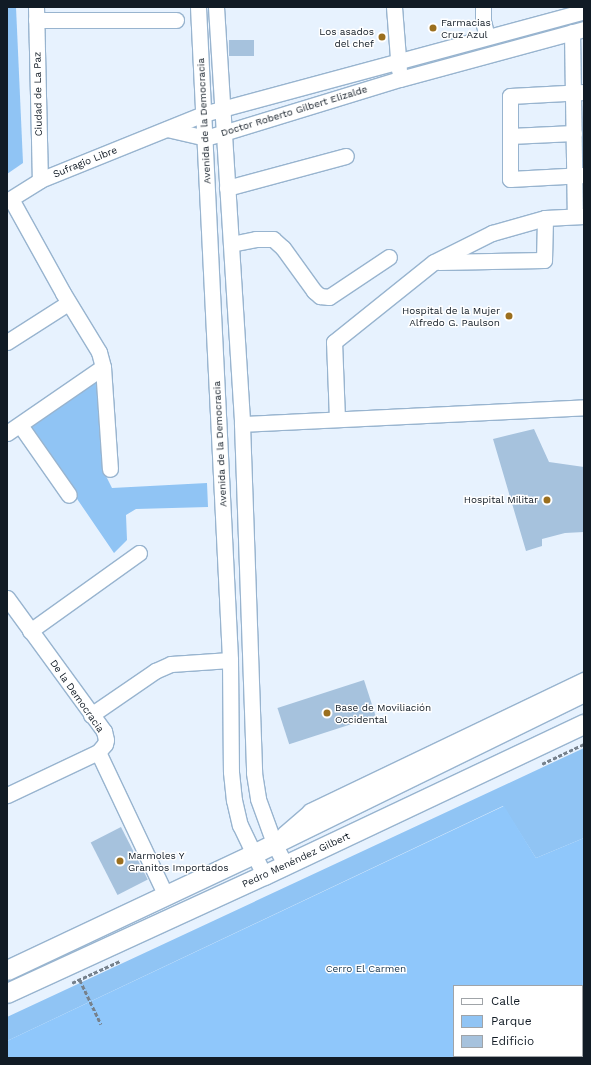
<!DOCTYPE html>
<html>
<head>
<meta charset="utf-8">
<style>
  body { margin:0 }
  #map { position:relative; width:591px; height:1065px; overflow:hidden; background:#e7f2fe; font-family:"Work Sans",sans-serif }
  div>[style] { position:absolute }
  .green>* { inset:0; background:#90c4f4 }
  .forest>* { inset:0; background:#8fc7fb }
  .building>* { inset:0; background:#a6c2dd; transform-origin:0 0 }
  .path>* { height:2.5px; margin-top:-1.25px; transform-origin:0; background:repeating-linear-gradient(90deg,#76818c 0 4px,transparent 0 6px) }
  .roads { filter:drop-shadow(1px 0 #98b4cf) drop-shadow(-1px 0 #98b4cf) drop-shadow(0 1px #98b4cf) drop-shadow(0 -1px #98b4cf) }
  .minor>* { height:15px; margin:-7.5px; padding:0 7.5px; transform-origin:7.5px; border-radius:7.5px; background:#fff }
  .major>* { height:19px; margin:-9.5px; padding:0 9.5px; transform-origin:9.5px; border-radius:9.5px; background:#fff }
  .dots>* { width:11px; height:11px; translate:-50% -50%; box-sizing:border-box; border:2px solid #fff; border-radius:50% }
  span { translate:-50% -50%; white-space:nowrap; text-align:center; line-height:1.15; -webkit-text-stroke:3px #fff; paint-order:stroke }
  .poi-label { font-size:10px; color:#111b25 }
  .left { translate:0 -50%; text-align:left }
  .right { translate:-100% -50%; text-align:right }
  .street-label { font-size:10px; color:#111b25 }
  .park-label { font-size:10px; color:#102f48 }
  .frame { position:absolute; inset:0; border:8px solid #111b25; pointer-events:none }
  .legend { position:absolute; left:453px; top:985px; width:130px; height:72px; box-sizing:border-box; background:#fff; border:1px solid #a0a4a8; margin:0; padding:5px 7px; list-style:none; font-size:12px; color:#111b25 }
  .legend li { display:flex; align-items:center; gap:8px; height:20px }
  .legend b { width:20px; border:1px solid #a0a4a8 }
</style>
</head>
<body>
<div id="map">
  <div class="green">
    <div style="clip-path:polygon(7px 7px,16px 7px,23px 163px,7px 174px)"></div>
    <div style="clip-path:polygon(101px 377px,104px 472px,112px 488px,207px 483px,208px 507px,136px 509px,126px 515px,127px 540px,114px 553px,28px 427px)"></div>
    <div style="clip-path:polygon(584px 748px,584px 838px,536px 858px,503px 806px,7px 1041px,7px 1017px)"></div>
  </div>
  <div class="forest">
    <div style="clip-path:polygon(evenodd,504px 806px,536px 858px,584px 838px,584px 1058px,7px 1058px,7px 1041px,504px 806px,454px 986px,582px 986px,582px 1056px,454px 1056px,454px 986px)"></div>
  </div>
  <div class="building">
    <div style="left:254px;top:40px;width:16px;height:25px;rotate:90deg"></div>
    <div style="clip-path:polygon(534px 429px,549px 462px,584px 467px,584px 532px,565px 533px,542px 539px,542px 546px,526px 551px,493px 439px)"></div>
    <div style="left:364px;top:680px;width:38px;height:91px;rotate:72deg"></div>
    <div style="left:121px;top:827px;width:59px;height:34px;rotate:63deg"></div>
  </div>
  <div class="path">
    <div style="left:542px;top:764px;width:47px;rotate:-25.5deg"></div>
    <div style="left:80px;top:980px;width:49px;rotate:64.5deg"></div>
    <div style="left:72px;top:983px;width:53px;rotate:-24.6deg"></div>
  </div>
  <div class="roads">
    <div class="minor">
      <div style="left:36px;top:7px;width:173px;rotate:88.7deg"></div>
      <div style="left:198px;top:7px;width:654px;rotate:87.19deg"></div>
      <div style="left:230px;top:660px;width:112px;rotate:89.5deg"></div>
      <div style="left:231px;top:772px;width:28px;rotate:84deg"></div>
      <div style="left:234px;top:800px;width:26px;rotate:77deg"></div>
      <div style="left:240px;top:825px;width:55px;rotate:64.4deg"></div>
      <div style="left:216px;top:7px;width:418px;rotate:86.4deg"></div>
      <div style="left:242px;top:424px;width:349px;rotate:88deg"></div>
      <div style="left:254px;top:773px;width:26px;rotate:81deg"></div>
      <div style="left:258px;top:799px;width:47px;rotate:70deg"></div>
      <div style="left:274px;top:843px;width:25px;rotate:63deg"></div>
      <div style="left:394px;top:7px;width:63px;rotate:85.5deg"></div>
      <div style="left:483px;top:7px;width:14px;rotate:90deg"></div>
      <div style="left:483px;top:21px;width:16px;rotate:76deg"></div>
      <div style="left:36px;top:20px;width:140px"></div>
      <div style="left:572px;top:32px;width:184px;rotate:89.1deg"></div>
      <div style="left:584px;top:92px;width:74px;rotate:176.9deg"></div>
      <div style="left:510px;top:96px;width:83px;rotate:90deg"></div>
      <div style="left:510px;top:179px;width:74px;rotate:-3.1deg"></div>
      <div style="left:167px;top:129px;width:39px;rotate:13deg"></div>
      <div style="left:205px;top:138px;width:19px;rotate:-16deg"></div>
      <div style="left:223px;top:133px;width:185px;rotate:-17deg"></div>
      <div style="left:400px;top:79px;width:191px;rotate:-15.2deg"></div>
      <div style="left:510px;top:136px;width:64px;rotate:-2.7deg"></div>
      <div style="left:227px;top:188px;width:123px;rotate:-15.1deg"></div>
      <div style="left:11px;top:199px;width:107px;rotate:61deg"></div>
      <div style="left:63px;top:293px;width:69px;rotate:58.6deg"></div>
      <div style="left:99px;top:352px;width:16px;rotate:75deg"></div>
      <div style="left:103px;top:367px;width:102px;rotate:86.1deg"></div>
      <div style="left:7px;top:201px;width:39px;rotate:-32deg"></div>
      <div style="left:40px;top:180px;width:176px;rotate:-22deg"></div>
      <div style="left:203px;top:114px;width:395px;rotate:-15.1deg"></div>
      <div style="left:231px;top:244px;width:25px;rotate:-11deg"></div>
      <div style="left:256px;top:239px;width:17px"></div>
      <div style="left:273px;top:239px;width:13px;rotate:42deg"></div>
      <div style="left:283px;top:248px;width:53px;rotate:54.2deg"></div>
      <div style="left:314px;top:291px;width:8px;rotate:40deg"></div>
      <div style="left:320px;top:296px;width:9px;rotate:6deg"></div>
      <div style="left:329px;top:297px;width:72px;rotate:-33.7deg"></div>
      <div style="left:439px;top:262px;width:105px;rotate:-1.1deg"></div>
      <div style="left:544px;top:260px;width:42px;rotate:-88.6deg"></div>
      <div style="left:7px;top:342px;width:72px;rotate:-32.6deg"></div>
      <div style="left:337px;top:419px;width:77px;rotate:-92.2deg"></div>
      <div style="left:334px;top:342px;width:128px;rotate:-38.7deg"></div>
      <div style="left:434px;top:262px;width:65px;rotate:-26.6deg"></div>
      <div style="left:492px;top:233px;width:55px;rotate:-15.8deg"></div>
      <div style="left:545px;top:218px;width:39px;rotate:-3deg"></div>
      <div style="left:242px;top:424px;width:342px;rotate:-2.8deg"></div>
      <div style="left:20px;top:425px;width:85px;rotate:55deg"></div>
      <div style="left:7px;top:433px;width:116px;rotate:-34.5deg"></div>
      <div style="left:7px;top:598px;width:165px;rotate:53.9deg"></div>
      <div style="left:104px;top:731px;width:9px;rotate:77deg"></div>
      <div style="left:106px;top:740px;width:4px;rotate:104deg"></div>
      <div style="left:105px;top:744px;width:11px;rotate:131deg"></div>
      <div style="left:98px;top:752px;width:101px;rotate:154.7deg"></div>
      <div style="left:30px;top:631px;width:134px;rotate:-35.6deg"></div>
      <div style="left:91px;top:715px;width:78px;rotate:-34.5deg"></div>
      <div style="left:155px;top:671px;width:17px;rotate:-24deg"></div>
      <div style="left:171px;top:664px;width:59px;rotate:-3.9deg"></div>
      <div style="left:98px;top:752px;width:159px;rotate:64.7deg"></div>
      <div style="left:284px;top:834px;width:35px;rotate:-41deg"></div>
      <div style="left:310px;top:811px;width:304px;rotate:-25.6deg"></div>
    </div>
    <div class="major">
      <div style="left:7px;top:970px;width:272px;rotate:-25.2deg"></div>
      <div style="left:253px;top:854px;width:369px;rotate:-26.1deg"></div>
      <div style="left:7px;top:993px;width:283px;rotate:-24.7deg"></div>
      <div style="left:264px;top:875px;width:354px;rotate:-25.3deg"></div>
    </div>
  </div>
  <div class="dots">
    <div style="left:433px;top:28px;background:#9b6f1e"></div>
    <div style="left:382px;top:37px;background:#9b6f1e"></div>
    <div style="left:509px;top:316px;background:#9b6f1e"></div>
    <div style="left:547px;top:500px;background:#9b6f1e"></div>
    <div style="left:327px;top:713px;background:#9b6f1e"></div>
    <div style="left:120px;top:861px;background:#9b6f1e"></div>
  </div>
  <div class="poi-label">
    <span class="left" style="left:441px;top:28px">Farmacias<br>Cruz Azul</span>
    <span class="right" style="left:374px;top:37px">Los asados<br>del chef</span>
    <span class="right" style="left:500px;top:316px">Hospital de la Mujer<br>Alfredo G. Paulson</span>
    <span class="right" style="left:538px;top:500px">Hospital Militar</span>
    <span class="left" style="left:335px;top:713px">Base de Moviliación<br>Occidental</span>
    <span class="left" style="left:128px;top:861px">Marmoles Y<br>Granitos Importados</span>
  </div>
  <div class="street-label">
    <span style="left:38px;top:94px;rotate:-91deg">Ciudad de La Paz</span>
    <span style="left:294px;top:111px;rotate:-17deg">Doctor Roberto Gilbert Elizalde</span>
    <span style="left:204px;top:121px;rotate:-93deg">Avenida de la Democracia</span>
    <span style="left:85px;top:162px;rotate:-22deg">Sufragio Libre</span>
    <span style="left:220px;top:444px;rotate:-93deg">Avenida de la Democracia</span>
    <span style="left:77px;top:696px;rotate:55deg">De la Democracia</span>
    <span style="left:296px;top:860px;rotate:-25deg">Pedro Menéndez Gilbert</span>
  </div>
  <div class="park-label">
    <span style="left:366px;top:969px">Cerro El Carmen</span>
  </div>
  <div class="frame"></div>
  <ul class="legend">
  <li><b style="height:5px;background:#fff"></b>Calle</li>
  <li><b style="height:11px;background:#90c4f4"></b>Parque</li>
  <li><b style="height:11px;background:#a6c2dd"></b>Edificio</li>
  </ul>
</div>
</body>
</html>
